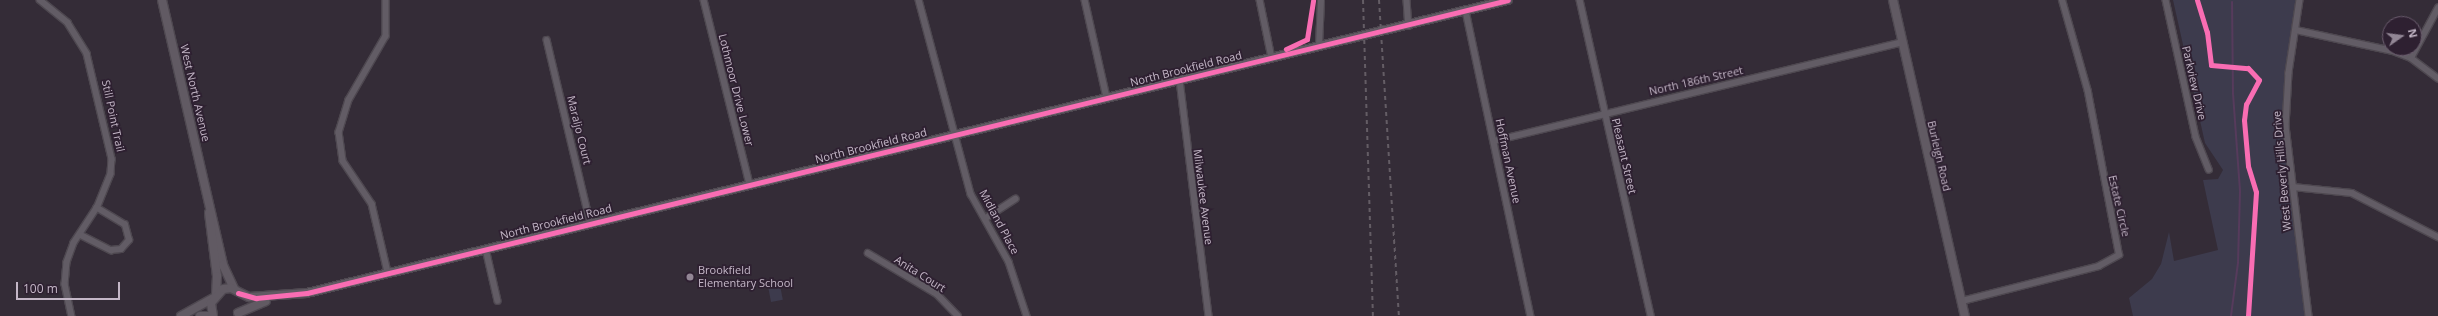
<!DOCTYPE html>
<html>
<head>
<meta charset="utf-8">
<style>
  body { margin:0 }
  #map { position:relative; width:2438px; height:316px; overflow:hidden; background:#342c37; font-family:"Open Sans",sans-serif }
  div>[style] { position:absolute }
  .green>* { inset:0; background:#3d3b4d; transform-origin:0 0 }
  .stream>* { height:2px; margin:-1px; padding:0 1px; transform-origin:1px; border-radius:1px; background:#563b5c }
  .roads { filter:drop-shadow(1px 0 #4e4850) drop-shadow(-1px 0 #4e4850) drop-shadow(0 1px #4e4850) drop-shadow(0 -1px #4e4850) }
  .street>* { height:5.5px; margin:-2.75px; padding:0 2.75px; transform-origin:2.75px; border-radius:2.75px; background:#625c65 }
  .secondary>* { height:8px; margin:-4px; padding:0 4px; transform-origin:4px; border-radius:4px; background:#615a63 }
  .rail>* { height:2px; margin-top:-1px; transform-origin:0; background:repeating-linear-gradient(90deg,#645d65 0 4px,transparent 0 8px) }
  .cycleway>* { height:5px; margin:-2.5px; padding:0 2.5px; transform-origin:2.5px; border-radius:2.5px; background:#f96db3 }
  .dots>* { width:11px; height:11px; translate:-50% -50%; box-sizing:border-box; border:2px solid #2e2031; border-radius:50% }
  span { translate:-50% -50%; white-space:nowrap; text-align:center; line-height:1.15; -webkit-text-stroke:3.5px #2e2031; paint-order:stroke }
  .street-label { font-size:11px; color:#c4b7c7 }
  .poi-label { font-size:11px; color:#c4b7c7 }
  .left { translate:0 -50%; text-align:left }
  .north { position:absolute; left:2382px; top:16px; width:40px; height:40px; box-sizing:border-box; background:#2e2031; border:1px solid #6a5c6d; border-radius:50%; rotate:76deg; font-size:11px; font-weight:700; line-height:16px; text-align:center; color:#c4b7c7 }
  .north::after { content:''; display:block; margin:auto; width:14px; height:18px; background:#928695; clip-path:polygon(50% 0,100% 100%,50% 72%,0 100%) }
  .scale { position:absolute; left:16px; top:282px; width:104px; height:18px; box-sizing:border-box; border:2px solid #c4b7c7; border-top:0; padding-left:5px; font-size:12px; line-height:14px; white-space:nowrap; color:#c4b7c7; -webkit-text-stroke:3px #2e2031; paint-order:stroke }
</style>
</head>
<body>
<div id="map">
  <div class="green">
    <div style="clip-path:polygon(2173px 0,2298px 0,2283px 103px,2287px 165px,2307px 316px,2133px 316px,2129px 298px,2152px 279px,2161px 264px,2169px 232px,2174px 261px,2218px 250px,2203px 180px,2218px 179px,2223px 170px,2205px 143px)"></div>
    <div style="left:779px;top:280px;width:20px;height:12px;rotate:79deg"></div>
  </div>
  <div class="stream">
    <div style="left:2231px;top:316px;width:53px;rotate:-82.5deg"></div>
    <div style="left:2238px;top:263px;width:72px;rotate:-88.4deg"></div>
    <div style="left:2240px;top:191px;width:97px;rotate:-94.1deg"></div>
    <div style="left:2233px;top:94px;width:92px;rotate:-90.6deg"></div>
  </div>
  <div class="roads">
    <div class="street">
      <div style="left:40px;top:0;width:36px;rotate:39deg"></div>
      <div style="left:68px;top:23px;width:36px;rotate:58deg"></div>
      <div style="left:87px;top:54px;width:108px;rotate:76.6deg"></div>
      <div style="left:112px;top:159px;width:15px;rotate:94deg"></div>
      <div style="left:111px;top:174px;width:37px;rotate:112deg"></div>
      <div style="left:97px;top:208px;width:42px;rotate:123.3deg"></div>
      <div style="left:74px;top:243px;width:20px;rotate:110deg"></div>
      <div style="left:67px;top:262px;width:22px;rotate:95deg"></div>
      <div style="left:65px;top:284px;width:33px;rotate:78deg"></div>
      <div style="left:386px;top:0;width:36px;rotate:90deg"></div>
      <div style="left:386px;top:36px;width:74px;rotate:120deg"></div>
      <div style="left:349px;top:100px;width:34px;rotate:107deg"></div>
      <div style="left:339px;top:132px;width:29px;rotate:82deg"></div>
      <div style="left:343px;top:161px;width:52px;rotate:56deg"></div>
      <div style="left:372px;top:204px;width:70px;rotate:76.8deg"></div>
      <div style="left:704px;top:0;width:191px;rotate:76deg"></div>
      <div style="left:919px;top:0;width:201px;rotate:75deg"></div>
      <div style="left:971px;top:194px;width:78px;rotate:60.8deg"></div>
      <div style="left:1009px;top:262px;width:57px;rotate:71.6deg"></div>
      <div style="left:1085px;top:0;width:100px;rotate:77.3deg"></div>
      <div style="left:1260px;top:0;width:59px;rotate:78.3deg"></div>
      <div style="left:1407px;top:0;width:26px;rotate:86deg"></div>
      <div style="left:1580px;top:0;width:324px;rotate:77.3deg"></div>
      <div style="left:2166px;top:0;width:140px;rotate:77.6deg"></div>
      <div style="left:2196px;top:137px;width:35px;rotate:68deg"></div>
      <div style="left:2300px;top:0;width:74px;rotate:98.6deg"></div>
      <div style="left:2289px;top:73px;width:53px;rotate:93.2deg"></div>
      <div style="left:2286px;top:126px;width:191px;rotate:83.1deg"></div>
      <div style="left:1466px;top:11px;width:312px;rotate:78deg"></div>
      <div style="left:2296px;top:30px;width:99px;rotate:12.2deg"></div>
      <div style="left:2393px;top:51px;width:19px;rotate:21deg"></div>
      <div style="left:2411px;top:58px;width:34px;rotate:37deg"></div>
      <div style="left:547px;top:40px;width:189px;rotate:76.6deg"></div>
      <div style="left:1319px;top:46px;width:46px;rotate:-87.5deg"></div>
      <div style="left:2411px;top:58px;width:57px;rotate:-61.6deg"></div>
      <div style="left:1180px;top:80px;width:238px;rotate:83deg"></div>
      <div style="left:1494px;top:141px;width:421px;rotate:-13.6deg"></div>
      <div style="left:2293px;top:187px;width:59px;rotate:5.8deg"></div>
      <div style="left:2352px;top:193px;width:97px;rotate:27.1deg"></div>
      <div style="left:986px;top:218px;width:35px;rotate:-33deg"></div>
      <div style="left:81px;top:235px;width:34px;rotate:27deg"></div>
      <div style="left:111px;top:250px;width:10px;rotate:-6deg"></div>
      <div style="left:121px;top:249px;width:12px;rotate:-48deg"></div>
      <div style="left:129px;top:240px;width:16px;rotate:-105deg"></div>
      <div style="left:125px;top:225px;width:33px;rotate:-149deg"></div>
      <div style="left:486px;top:249px;width:53px;rotate:77deg"></div>
      <div style="left:868px;top:253px;width:80px;rotate:30.7deg"></div>
      <div style="left:937px;top:294px;width:30px;rotate:46deg"></div>
      <div style="left:1962px;top:301px;width:141px;rotate:-14.3deg"></div>
      <div style="left:2099px;top:266px;width:23px;rotate:-29deg"></div>
      <div style="left:2119px;top:255px;width:166px;rotate:-100.8deg"></div>
      <div style="left:2088px;top:92px;width:96px;rotate:-105.8deg"></div>
    </div>
    <div class="secondary">
      <div style="left:162px;top:0;width:272px;rotate:77deg"></div>
      <div style="left:223px;top:265px;width:26px;rotate:65deg"></div>
      <div style="left:1893px;top:0;width:324px;rotate:77.2deg"></div>
      <div style="left:209px;top:213px;width:64px;rotate:82.8deg"></div>
      <div style="left:217px;top:276px;width:18px;rotate:93deg"></div>
      <div style="left:238px;top:313px;width:30px;rotate:-23deg"></div>
      <div style="left:181px;top:316px;width:37px;rotate:-29deg"></div>
      <div style="left:200px;top:316px;width:8px"></div>
      <div style="left:213px;top:316px;width:13px;rotate:-99deg"></div>
      <div style="left:211px;top:303px;width:18px;rotate:-49deg"></div>
      <div style="left:223px;top:289px;width:8px;rotate:-7deg"></div>
      <div style="left:231px;top:288px;width:20px;rotate:27deg"></div>
      <div style="left:249px;top:297px;width:58px;rotate:-3.9deg"></div>
      <div style="left:307px;top:293px;width:1236px;rotate:-13.71deg"></div>
    </div>
  </div>
  <div class="rail">
    <div style="left:1363px;top:0;width:316px;rotate:88.2deg"></div>
    <div style="left:1379px;top:0;width:317px;rotate:86.4deg"></div>
  </div>
  <div class="cycleway">
    <div style="left:2197px;top:0;width:34px;rotate:73deg"></div>
    <div style="left:2207px;top:32px;width:33px;rotate:83deg"></div>
    <div style="left:2211px;top:65px;width:37px;rotate:5deg"></div>
    <div style="left:2248px;top:68px;width:16px;rotate:47deg"></div>
    <div style="left:2259px;top:80px;width:27px;rotate:118deg"></div>
    <div style="left:2246px;top:104px;width:16px;rotate:97deg"></div>
    <div style="left:2244px;top:120px;width:46px;rotate:85deg"></div>
    <div style="left:2248px;top:166px;width:27px;rotate:73deg"></div>
    <div style="left:2256px;top:192px;width:124px;rotate:93.7deg"></div>
    <div style="left:1286px;top:49px;width:23px;rotate:-25deg"></div>
    <div style="left:1307px;top:39px;width:39px;rotate:-81deg"></div>
    <div style="left:238px;top:293px;width:19px;rotate:16deg"></div>
    <div style="left:256px;top:298px;width:51px;rotate:-5.6deg"></div>
    <div style="left:307px;top:293px;width:1236px;rotate:-13.71deg"></div>
  </div>
  <div class="dots">
    <div style="left:690px;top:277px;background:#928695"></div>
  </div>
  <div class="street-label">
    <span style="left:1186px;top:69px;rotate:-14deg">North Brookfield Road</span>
    <span style="left:1696px;top:81px;rotate:-13deg">North 186th Street</span>
    <span style="left:2194px;top:83px;rotate:77deg">Parkview Drive</span>
    <span style="left:736px;top:90px;rotate:76deg">Lothmoor Drive Lower</span>
    <span style="left:195px;top:93px;rotate:77deg">West North Avenue</span>
    <span style="left:113px;top:116px;rotate:78deg">Still Point Trail</span>
    <span style="left:579px;top:130px;rotate:76deg">Maraljo Court</span>
    <span style="left:871px;top:146px;rotate:-14deg">North Brookfield Road</span>
    <span style="left:1624px;top:156px;rotate:77deg">Pleasant Street</span>
    <span style="left:1939px;top:156px;rotate:77deg">Burleigh Road</span>
    <span style="left:1508px;top:161px;rotate:78deg">Hoffman Avenue</span>
    <span style="left:2282px;top:171px;rotate:-95deg">West Beverly Hills Drive</span>
    <span style="left:1203px;top:197px;rotate:83deg">Milwaukee Avenue</span>
    <span style="left:2119px;top:206px;rotate:77deg">Estate Circle</span>
    <span style="left:556px;top:222px;rotate:-14deg">North Brookfield Road</span>
    <span style="left:999px;top:222px;rotate:62deg">Midland Place</span>
    <span style="left:920px;top:274px;rotate:32deg">Anita Court</span>
  </div>
  <div class="poi-label">
    <span class="left" style="left:698px;top:277px">Brookfield<br>Elementary School</span>
  </div>
  <div class="north">N</div>
  <div class="scale">100 m</div>
</div>
</body>
</html>
